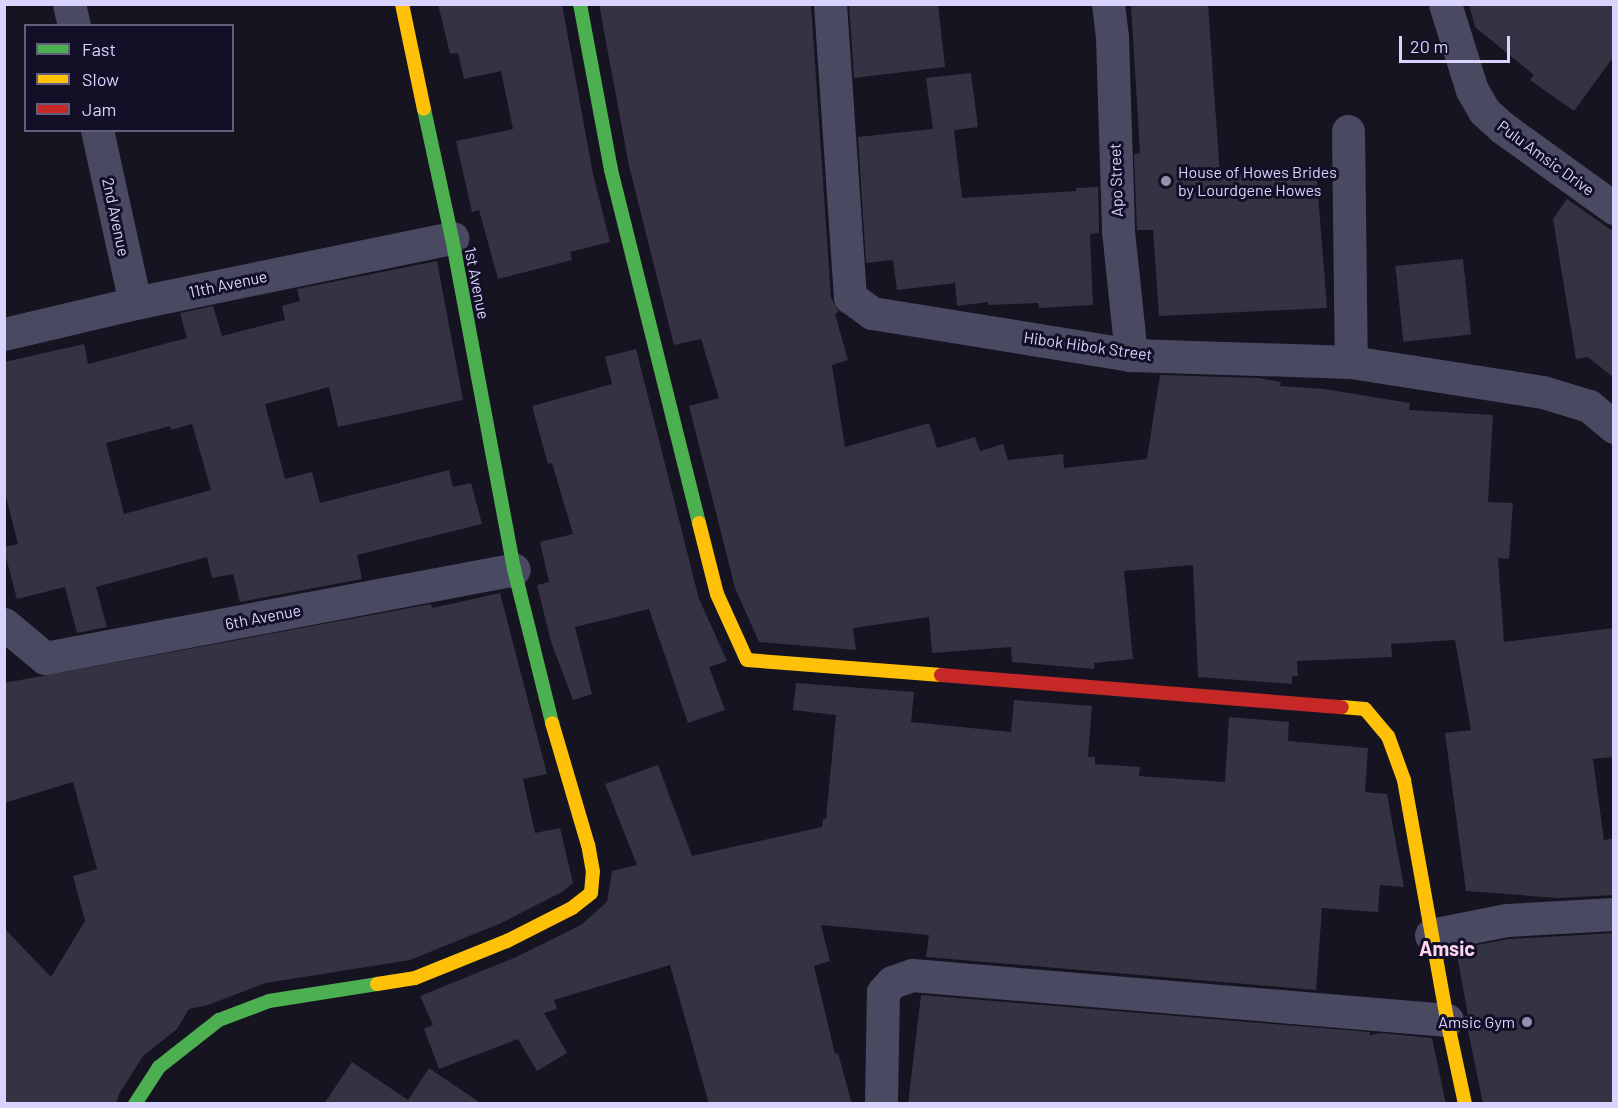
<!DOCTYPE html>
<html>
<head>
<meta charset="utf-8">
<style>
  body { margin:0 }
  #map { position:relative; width:1618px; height:1108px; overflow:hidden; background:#161421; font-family:Barlow,sans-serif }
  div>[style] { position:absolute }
  .building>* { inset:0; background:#343243; transform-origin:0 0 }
  .street>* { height:33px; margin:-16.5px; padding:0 16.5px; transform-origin:16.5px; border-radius:16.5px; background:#4a4962 }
  .fast>* { height:14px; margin:-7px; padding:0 7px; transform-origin:7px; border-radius:7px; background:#4caf50 }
  .slow>* { height:14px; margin:-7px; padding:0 7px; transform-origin:7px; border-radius:7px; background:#ffc107 }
  .jam>* { height:14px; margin:-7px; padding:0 7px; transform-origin:7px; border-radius:7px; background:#c62828 }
  .dots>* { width:16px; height:16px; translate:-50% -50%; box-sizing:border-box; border:3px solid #130f26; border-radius:50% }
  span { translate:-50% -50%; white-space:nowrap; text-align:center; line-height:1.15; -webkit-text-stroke:6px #130f26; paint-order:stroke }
  .street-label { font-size:16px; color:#d9d4ff }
  .poi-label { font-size:16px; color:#d9d4ff }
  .left { translate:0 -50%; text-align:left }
  .right { translate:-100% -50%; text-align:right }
  .quarter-label { font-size:20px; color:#ffd6f0; font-weight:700 }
  .frame { position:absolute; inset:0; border:6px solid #d9d4ff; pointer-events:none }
  .legend { position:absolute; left:24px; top:24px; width:210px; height:108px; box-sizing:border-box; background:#130f26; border:2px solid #625e7d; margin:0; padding:8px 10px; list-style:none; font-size:18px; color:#d9d4ff }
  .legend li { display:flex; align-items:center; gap:12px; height:30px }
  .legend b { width:30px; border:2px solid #625e7d }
  .scale { position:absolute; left:1399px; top:36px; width:111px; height:27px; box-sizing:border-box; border:3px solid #d9d4ff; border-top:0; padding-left:8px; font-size:18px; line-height:21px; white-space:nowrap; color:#d9d4ff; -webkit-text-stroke:4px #130f26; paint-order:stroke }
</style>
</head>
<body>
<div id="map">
  <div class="building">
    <div style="clip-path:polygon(438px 4px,562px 4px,593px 174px,610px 242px,570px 252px,572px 260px,498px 279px,479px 210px,472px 212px,456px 141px,513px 129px,501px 71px,464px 79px,458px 53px,450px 54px)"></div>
    <div style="clip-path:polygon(599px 4px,811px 4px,831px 298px,839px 312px,835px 314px,848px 360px,832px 365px,845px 447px,929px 423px,937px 448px,975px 437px,980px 451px,1003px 444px,1008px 460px,1063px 454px,1064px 468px,1147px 459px,1160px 375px,1259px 378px,1281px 382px,1280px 386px,1324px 389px,1410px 403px,1409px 410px,1493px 415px,1488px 502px,1513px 503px,1509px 559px,1498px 558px,1504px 642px,1614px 628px,1614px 757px,1593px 759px,1604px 840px,1614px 838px,1614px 895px,1558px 898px,1466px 891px,1445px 733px,1471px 730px,1455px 640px,1391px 644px,1392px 657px,1297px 661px,1298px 676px,1292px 676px,1292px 684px,1198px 677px,1193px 565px,1124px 571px,1133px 659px,1094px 663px,1094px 669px,1012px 662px,1011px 647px,932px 653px,929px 617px,853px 628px,856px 650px,759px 642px,735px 588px,689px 406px,719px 398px,701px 339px,674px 345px,629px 166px)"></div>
    <div style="clip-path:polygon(849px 4px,938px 4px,945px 67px,854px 78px)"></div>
    <div style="clip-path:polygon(1131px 4px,1208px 4px,1220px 176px,1316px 167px,1327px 308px,1159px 316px,1153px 230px,1137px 230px,1134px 154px,1140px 153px)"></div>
    <div style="clip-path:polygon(1469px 4px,1614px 4px,1614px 56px,1574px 111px,1530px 80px,1534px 75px,1475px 27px)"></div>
    <div style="clip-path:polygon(971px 73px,978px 127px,954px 130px,962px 198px,1076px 191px,1076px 188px,1098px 187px,1099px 233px,1090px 234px,1093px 305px,1039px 308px,1038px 303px,988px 305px,988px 302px,957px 306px,955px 283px,897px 290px,893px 260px,866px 263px,858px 137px,933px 129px,926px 78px)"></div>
    <div style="clip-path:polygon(1567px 199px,1614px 232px,1614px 378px,1588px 357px,1576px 359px,1553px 219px)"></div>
    <div style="left:1463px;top:259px;width:76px;height:68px;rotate:84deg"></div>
    <div style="clip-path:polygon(evenodd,437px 261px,463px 400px,338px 427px,329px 387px,265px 404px,285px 479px,312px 472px,320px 503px,449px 470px,453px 487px,471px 483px,482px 524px,357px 555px,362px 579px,240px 602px,233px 574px,212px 578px,207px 557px,96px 587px,107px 627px,77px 633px,65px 587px,17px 599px,4px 550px,4px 547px,18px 544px,4px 489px,4px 362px,84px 344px,88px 364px,187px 338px,180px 313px,213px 306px,222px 336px,285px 320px,282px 306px,300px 301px,297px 289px,437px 261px,192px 424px,211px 490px,124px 514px,106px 443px,170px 426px,171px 430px,192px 424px)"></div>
    <div style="clip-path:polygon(636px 349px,699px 599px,727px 661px,709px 667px,725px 710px,688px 723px,649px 609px,575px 627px,592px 694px,573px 700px,551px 642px,537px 585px,549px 582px,540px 542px,573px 534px,552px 463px,548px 464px,532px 406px,612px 384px,605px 357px)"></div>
    <div style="clip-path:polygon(500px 593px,547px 774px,523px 779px,535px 833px,560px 828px,573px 883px,562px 892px,499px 924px,410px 960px,266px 983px,208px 1005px,189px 1009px,177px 1029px,143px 1056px,119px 1094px,116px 1104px,4px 1104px,4px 928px,51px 977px,85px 921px,73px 876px,97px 869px,73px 782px,4px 803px,4px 683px,431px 604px,432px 608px)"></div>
    <div style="clip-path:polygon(796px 683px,914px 692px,911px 722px,1011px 732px,1014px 700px,1092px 706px,1088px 757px,1095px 757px,1095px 764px,1140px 767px,1139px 776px,1225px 782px,1229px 717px,1289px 722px,1288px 741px,1368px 748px,1365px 792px,1387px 794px,1404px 887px,1380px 885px,1378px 912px,1322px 908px,1316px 990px,926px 957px,929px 935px,821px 925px,830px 961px,814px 966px,835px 1054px,838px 1053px,852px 1104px,709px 1104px,670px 965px,554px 1000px,557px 1009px,544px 1013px,567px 1053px,537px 1071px,518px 1039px,439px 1069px,424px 1029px,433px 1025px,420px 996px,514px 958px,581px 925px,607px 902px,612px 871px,637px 865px,605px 784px,658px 765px,692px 856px,822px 827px,823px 819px,826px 819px,836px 715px,793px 710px)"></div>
    <div style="clip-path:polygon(1614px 933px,1614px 1104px,1483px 1104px,1465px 1016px,1468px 1016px,1456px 949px,1509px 939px)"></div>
    <div style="clip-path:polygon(921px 995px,1370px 1032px,1370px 1035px,1381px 1033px,1432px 1038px,1446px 1104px,908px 1104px)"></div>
    <div style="clip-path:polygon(352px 1062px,408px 1100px,429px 1068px,482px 1104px,324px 1104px)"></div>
  </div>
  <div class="street">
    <div style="left:69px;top:4px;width:23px;rotate:77deg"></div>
    <div style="left:830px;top:4px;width:294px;rotate:86.1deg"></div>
    <div style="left:850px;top:297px;width:27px;rotate:36deg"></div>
    <div style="left:872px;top:313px;width:262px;rotate:9.2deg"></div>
    <div style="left:1131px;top:355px;width:220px;rotate:1.8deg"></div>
    <div style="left:1351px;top:362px;width:194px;rotate:8.9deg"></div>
    <div style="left:1543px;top:392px;width:48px;rotate:16.9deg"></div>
    <div style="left:1589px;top:406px;width:33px;rotate:40deg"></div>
    <div style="left:1108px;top:4px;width:33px;rotate:83deg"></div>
    <div style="left:1112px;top:37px;width:194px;rotate:88.2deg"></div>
    <div style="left:1118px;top:231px;width:125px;rotate:84deg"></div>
    <div style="left:1445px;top:4px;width:90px;rotate:72.6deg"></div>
    <div style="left:1472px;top:90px;width:24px;rotate:60deg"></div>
    <div style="left:1484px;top:111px;width:25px;rotate:42deg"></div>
    <div style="left:1503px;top:128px;width:137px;rotate:35.8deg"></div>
    <div style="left:97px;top:130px;width:177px;rotate:77.6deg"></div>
    <div style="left:1348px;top:131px;width:231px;rotate:89.3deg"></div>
    <div style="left:4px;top:334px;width:135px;rotate:-13.3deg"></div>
    <div style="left:135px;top:303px;width:324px;rotate:-11.6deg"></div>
    <div style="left:4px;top:624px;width:53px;rotate:39.7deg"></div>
    <div style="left:45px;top:658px;width:477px;rotate:-10.7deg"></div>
    <div style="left:1431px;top:935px;width:77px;rotate:-11.2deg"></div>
    <div style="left:1507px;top:920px;width:107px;rotate:-3.2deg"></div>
    <div style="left:881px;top:1104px;width:112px;rotate:-89deg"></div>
    <div style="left:883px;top:992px;width:13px;rotate:-48deg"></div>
    <div style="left:892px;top:982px;width:21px;rotate:-19deg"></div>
    <div style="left:912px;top:975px;width:537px;rotate:4.81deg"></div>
  </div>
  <div class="fast">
    <div style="left:580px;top:4px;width:169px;rotate:79.4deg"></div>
    <div style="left:611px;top:170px;width:364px;rotate:76deg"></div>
    <div style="left:424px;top:109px;width:132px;rotate:77.8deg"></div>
    <div style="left:452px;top:238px;width:337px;rotate:79.4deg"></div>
    <div style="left:514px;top:569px;width:159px;rotate:76.1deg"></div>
    <div style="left:135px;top:1104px;width:44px;rotate:-57deg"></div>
    <div style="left:159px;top:1067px;width:76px;rotate:-38.1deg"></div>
    <div style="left:219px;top:1020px;width:53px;rotate:-20.8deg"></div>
    <div style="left:269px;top:1001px;width:109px;rotate:-8.9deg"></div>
  </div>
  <div class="slow">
    <div style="left:402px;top:4px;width:107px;rotate:78.2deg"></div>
    <div style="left:699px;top:523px;width:73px;rotate:75.8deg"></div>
    <div style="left:717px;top:594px;width:72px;rotate:65.6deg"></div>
    <div style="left:747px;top:660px;width:195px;rotate:4.4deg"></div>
    <div style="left:1342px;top:707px;width:23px;rotate:5deg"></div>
    <div style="left:1365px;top:709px;width:35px;rotate:50deg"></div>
    <div style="left:1388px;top:736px;width:47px;rotate:70deg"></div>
    <div style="left:1404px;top:780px;width:244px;rotate:79.8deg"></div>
    <div style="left:1447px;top:1020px;width:86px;rotate:77.9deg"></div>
    <div style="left:377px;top:984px;width:38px;rotate:-9deg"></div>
    <div style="left:415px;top:978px;width:99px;rotate:-21.9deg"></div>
    <div style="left:507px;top:941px;width:73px;rotate:-26.9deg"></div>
    <div style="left:572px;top:908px;width:24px;rotate:-38deg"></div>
    <div style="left:591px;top:893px;width:21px;rotate:-85deg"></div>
    <div style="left:593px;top:872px;width:27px;rotate:-100deg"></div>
    <div style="left:588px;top:845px;width:127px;rotate:-106.4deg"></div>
  </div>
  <div class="jam">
    <div style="left:941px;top:675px;width:402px;rotate:4.6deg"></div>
  </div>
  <div class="dots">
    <div style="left:1166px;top:181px;background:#9591b1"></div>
    <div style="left:1527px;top:1022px;background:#9591b1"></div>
  </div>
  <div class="street-label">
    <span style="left:1546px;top:158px;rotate:36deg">Pulu Amsic Drive</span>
    <span style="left:1116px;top:180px;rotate:-92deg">Apo Street</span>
    <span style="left:116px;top:217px;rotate:78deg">2nd Avenue</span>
    <span style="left:477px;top:283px;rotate:79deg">1st Avenue</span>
    <span style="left:228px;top:284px;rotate:-12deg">11th Avenue</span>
    <span style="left:1088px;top:346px;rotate:8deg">Hibok Hibok Street</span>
    <span style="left:263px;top:617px;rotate:-11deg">6th Avenue</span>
  </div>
  <div class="poi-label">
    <span class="left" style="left:1178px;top:181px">House of Howes Brides<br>by Lourdgene Howes</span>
    <span class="right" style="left:1515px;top:1022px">Amsic Gym</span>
  </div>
  <div class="quarter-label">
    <span style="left:1447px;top:948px">Amsic</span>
  </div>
  <div class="frame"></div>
  <ul class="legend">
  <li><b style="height:8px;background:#4caf50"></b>Fast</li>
  <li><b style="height:8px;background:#ffc107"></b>Slow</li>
  <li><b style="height:8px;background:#c62828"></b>Jam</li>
  </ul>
  <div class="scale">20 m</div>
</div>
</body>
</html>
